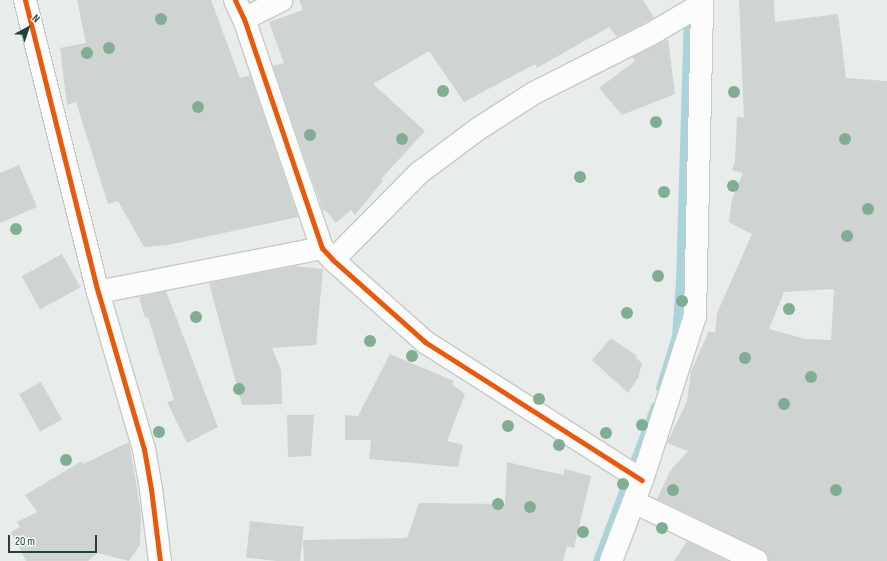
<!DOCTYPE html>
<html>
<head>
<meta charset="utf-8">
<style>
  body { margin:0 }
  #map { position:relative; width:887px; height:561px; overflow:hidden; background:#e8edeb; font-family:"Sofia Sans Condensed",sans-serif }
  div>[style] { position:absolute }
  .stream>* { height:9px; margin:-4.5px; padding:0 4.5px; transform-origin:4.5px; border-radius:4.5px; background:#a9d4db }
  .building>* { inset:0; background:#cfd4d2; transform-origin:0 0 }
  .roads { filter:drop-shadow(1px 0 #c5cac8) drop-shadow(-1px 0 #c5cac8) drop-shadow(0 1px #c5cac8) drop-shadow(0 -1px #c5cac8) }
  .minor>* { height:22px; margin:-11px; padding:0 11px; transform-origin:11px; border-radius:11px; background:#fcfcfc }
  .cycleway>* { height:5px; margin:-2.5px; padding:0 2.5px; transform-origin:2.5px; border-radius:2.5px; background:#e8590c }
  .trees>* { width:12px; height:12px; margin:-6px; border-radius:50%; background:#81ae93 }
  span { translate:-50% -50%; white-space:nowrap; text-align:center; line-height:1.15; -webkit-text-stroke:3px #f7fbf9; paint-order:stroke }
  .north { position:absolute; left:8px; top:8px; width:40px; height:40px; -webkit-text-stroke:3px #f7fbf9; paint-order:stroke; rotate:40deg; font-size:11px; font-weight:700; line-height:16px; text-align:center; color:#24423a }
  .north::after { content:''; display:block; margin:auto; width:14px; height:18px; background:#24423a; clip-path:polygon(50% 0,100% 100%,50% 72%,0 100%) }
  .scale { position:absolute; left:8px; top:535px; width:89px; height:18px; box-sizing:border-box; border:2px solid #24423a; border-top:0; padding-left:5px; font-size:12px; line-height:14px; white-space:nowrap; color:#24423a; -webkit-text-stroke:3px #f7fbf9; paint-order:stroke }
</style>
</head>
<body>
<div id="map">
  <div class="stream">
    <div style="left:660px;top:388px;width:54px;rotate:-72.9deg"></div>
    <div style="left:676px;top:336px;width:54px;rotate:-85.8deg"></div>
    <div style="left:680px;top:282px;width:269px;rotate:-88.3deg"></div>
    <div style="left:597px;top:561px;width:165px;rotate:-69.5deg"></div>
  </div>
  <div class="building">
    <div style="clip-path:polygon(77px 0,211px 0,240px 78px,250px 75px,298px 217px,168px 245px,144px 247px,118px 201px,108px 204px,76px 102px,67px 105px,60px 48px,86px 43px)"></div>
    <div style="clip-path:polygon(299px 0,643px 0,654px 18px,617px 37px,609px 27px,537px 68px,535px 64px,464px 102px,429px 51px,373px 84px,425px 131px,381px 179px,383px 181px,355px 215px,351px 210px,336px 223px,326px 211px,323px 211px,273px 66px,284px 63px,269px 22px,303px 10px)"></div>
    <div style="clip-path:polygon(evenodd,739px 0,774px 0,775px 22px,838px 14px,846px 78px,887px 81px,887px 561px,769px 561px,767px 554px,762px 550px,657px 499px,670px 471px,688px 451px,667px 443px,687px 401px,691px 371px,709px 331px,715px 333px,717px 313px,752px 234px,729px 222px,732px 199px,743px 173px,732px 170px,735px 160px,737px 117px,744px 118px,739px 0,834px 289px,831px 340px,805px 339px,769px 329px,784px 292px,834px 289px)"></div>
    <div style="clip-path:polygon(668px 39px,675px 94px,622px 115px,599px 88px,635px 61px,632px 57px)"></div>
    <div style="clip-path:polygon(19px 165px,37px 207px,0 223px,0 173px)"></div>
    <div style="left:62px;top:254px;width:38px;height:46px;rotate:61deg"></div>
    <div style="clip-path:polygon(294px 266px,323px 269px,316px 345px,272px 348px,281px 370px,282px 404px,242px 405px,209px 283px)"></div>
    <div style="clip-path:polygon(166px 291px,218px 427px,187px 443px,167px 402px,174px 400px,148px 317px,145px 318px,139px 297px)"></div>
    <div style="clip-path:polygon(611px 338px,637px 356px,636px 358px,642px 363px,638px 378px,628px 393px,592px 360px)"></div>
    <div style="clip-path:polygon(390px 354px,454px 381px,452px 384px,465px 394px,447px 441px,463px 445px,458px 467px,369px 459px,371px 440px,345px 440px,345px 415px,358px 416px)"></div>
    <div style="left:41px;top:382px;width:43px;height:25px;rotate:61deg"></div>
    <div style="clip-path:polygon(287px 415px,314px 415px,311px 456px,288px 457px)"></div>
    <div style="clip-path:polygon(129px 442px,141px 512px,140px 545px,129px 561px,98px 553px,88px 561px,26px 561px,11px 532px,20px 527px,17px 522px,37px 512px,25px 495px,82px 461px,83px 464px)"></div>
    <div style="clip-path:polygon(507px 462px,563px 475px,565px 469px,591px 476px,574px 548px,567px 546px,563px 561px,304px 561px,303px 540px,407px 538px,419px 503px,505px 504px)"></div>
    <div style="left:250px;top:521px;width:54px;height:37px;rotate:6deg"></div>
    <div style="clip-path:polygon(687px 541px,728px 561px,674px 561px)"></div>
  </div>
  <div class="roads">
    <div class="minor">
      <div style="left:25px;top:0;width:301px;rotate:76deg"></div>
      <div style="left:98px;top:292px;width:164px;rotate:73.7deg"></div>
      <div style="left:144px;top:449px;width:41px;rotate:80.1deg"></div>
      <div style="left:151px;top:489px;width:73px;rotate:82.9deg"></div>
      <div style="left:235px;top:0;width:21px;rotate:65deg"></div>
      <div style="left:244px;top:19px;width:242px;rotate:71.2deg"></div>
      <div style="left:322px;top:248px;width:16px;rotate:47deg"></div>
      <div style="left:333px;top:260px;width:123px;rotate:41.7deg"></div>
      <div style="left:425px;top:342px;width:257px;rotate:32.5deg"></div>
      <div style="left:244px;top:19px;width:42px;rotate:-26.6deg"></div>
      <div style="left:333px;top:260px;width:122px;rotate:-45.3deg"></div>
      <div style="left:419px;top:173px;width:74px;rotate:-36.7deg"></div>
      <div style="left:478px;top:129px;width:67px;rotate:-32.7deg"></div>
      <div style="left:534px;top:93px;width:131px;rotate:-26.8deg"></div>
      <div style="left:651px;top:34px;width:59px;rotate:-30.5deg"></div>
      <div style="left:98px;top:292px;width:228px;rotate:-11.1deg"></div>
      <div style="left:634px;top:502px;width:136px;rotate:25.6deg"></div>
      <div style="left:611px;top:561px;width:87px;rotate:-69.1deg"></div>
      <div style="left:642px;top:480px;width:172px;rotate:-72.1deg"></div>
      <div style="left:695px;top:316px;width:316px;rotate:-88.7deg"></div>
    </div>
  </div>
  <div class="cycleway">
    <div style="left:25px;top:0;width:301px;rotate:76deg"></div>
    <div style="left:98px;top:292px;width:164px;rotate:73.7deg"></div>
    <div style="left:144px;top:449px;width:41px;rotate:80.1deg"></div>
    <div style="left:151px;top:489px;width:73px;rotate:82.9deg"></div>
    <div style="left:235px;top:0;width:21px;rotate:65deg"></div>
    <div style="left:244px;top:19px;width:242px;rotate:71.2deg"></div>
    <div style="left:322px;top:248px;width:16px;rotate:47deg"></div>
    <div style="left:333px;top:260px;width:123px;rotate:41.7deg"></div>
    <div style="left:425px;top:342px;width:257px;rotate:32.5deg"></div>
  </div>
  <div class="trees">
    <div style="left:161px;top:19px"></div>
    <div style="left:109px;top:48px"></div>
    <div style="left:87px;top:53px"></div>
    <div style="left:443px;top:91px"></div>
    <div style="left:734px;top:92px"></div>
    <div style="left:198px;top:107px"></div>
    <div style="left:656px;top:122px"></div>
    <div style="left:310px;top:135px"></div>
    <div style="left:402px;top:139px"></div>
    <div style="left:845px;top:139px"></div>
    <div style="left:580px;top:177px"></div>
    <div style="left:733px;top:186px"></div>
    <div style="left:664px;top:192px"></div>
    <div style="left:868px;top:209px"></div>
    <div style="left:16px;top:229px"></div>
    <div style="left:847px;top:236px"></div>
    <div style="left:658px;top:276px"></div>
    <div style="left:682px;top:301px"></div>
    <div style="left:789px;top:309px"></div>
    <div style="left:627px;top:313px"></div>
    <div style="left:196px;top:317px"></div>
    <div style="left:370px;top:341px"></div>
    <div style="left:412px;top:356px"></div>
    <div style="left:745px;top:358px"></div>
    <div style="left:811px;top:377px"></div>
    <div style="left:239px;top:389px"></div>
    <div style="left:539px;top:399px"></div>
    <div style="left:784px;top:404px"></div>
    <div style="left:642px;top:425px"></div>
    <div style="left:508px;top:426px"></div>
    <div style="left:159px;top:432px"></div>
    <div style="left:606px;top:433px"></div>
    <div style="left:559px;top:445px"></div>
    <div style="left:66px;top:460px"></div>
    <div style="left:623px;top:484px"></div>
    <div style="left:673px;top:490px"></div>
    <div style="left:836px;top:490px"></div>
    <div style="left:498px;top:504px"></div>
    <div style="left:530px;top:507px"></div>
    <div style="left:662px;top:528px"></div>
    <div style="left:583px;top:532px"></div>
  </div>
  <div class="north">N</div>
  <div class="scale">20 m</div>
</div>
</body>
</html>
